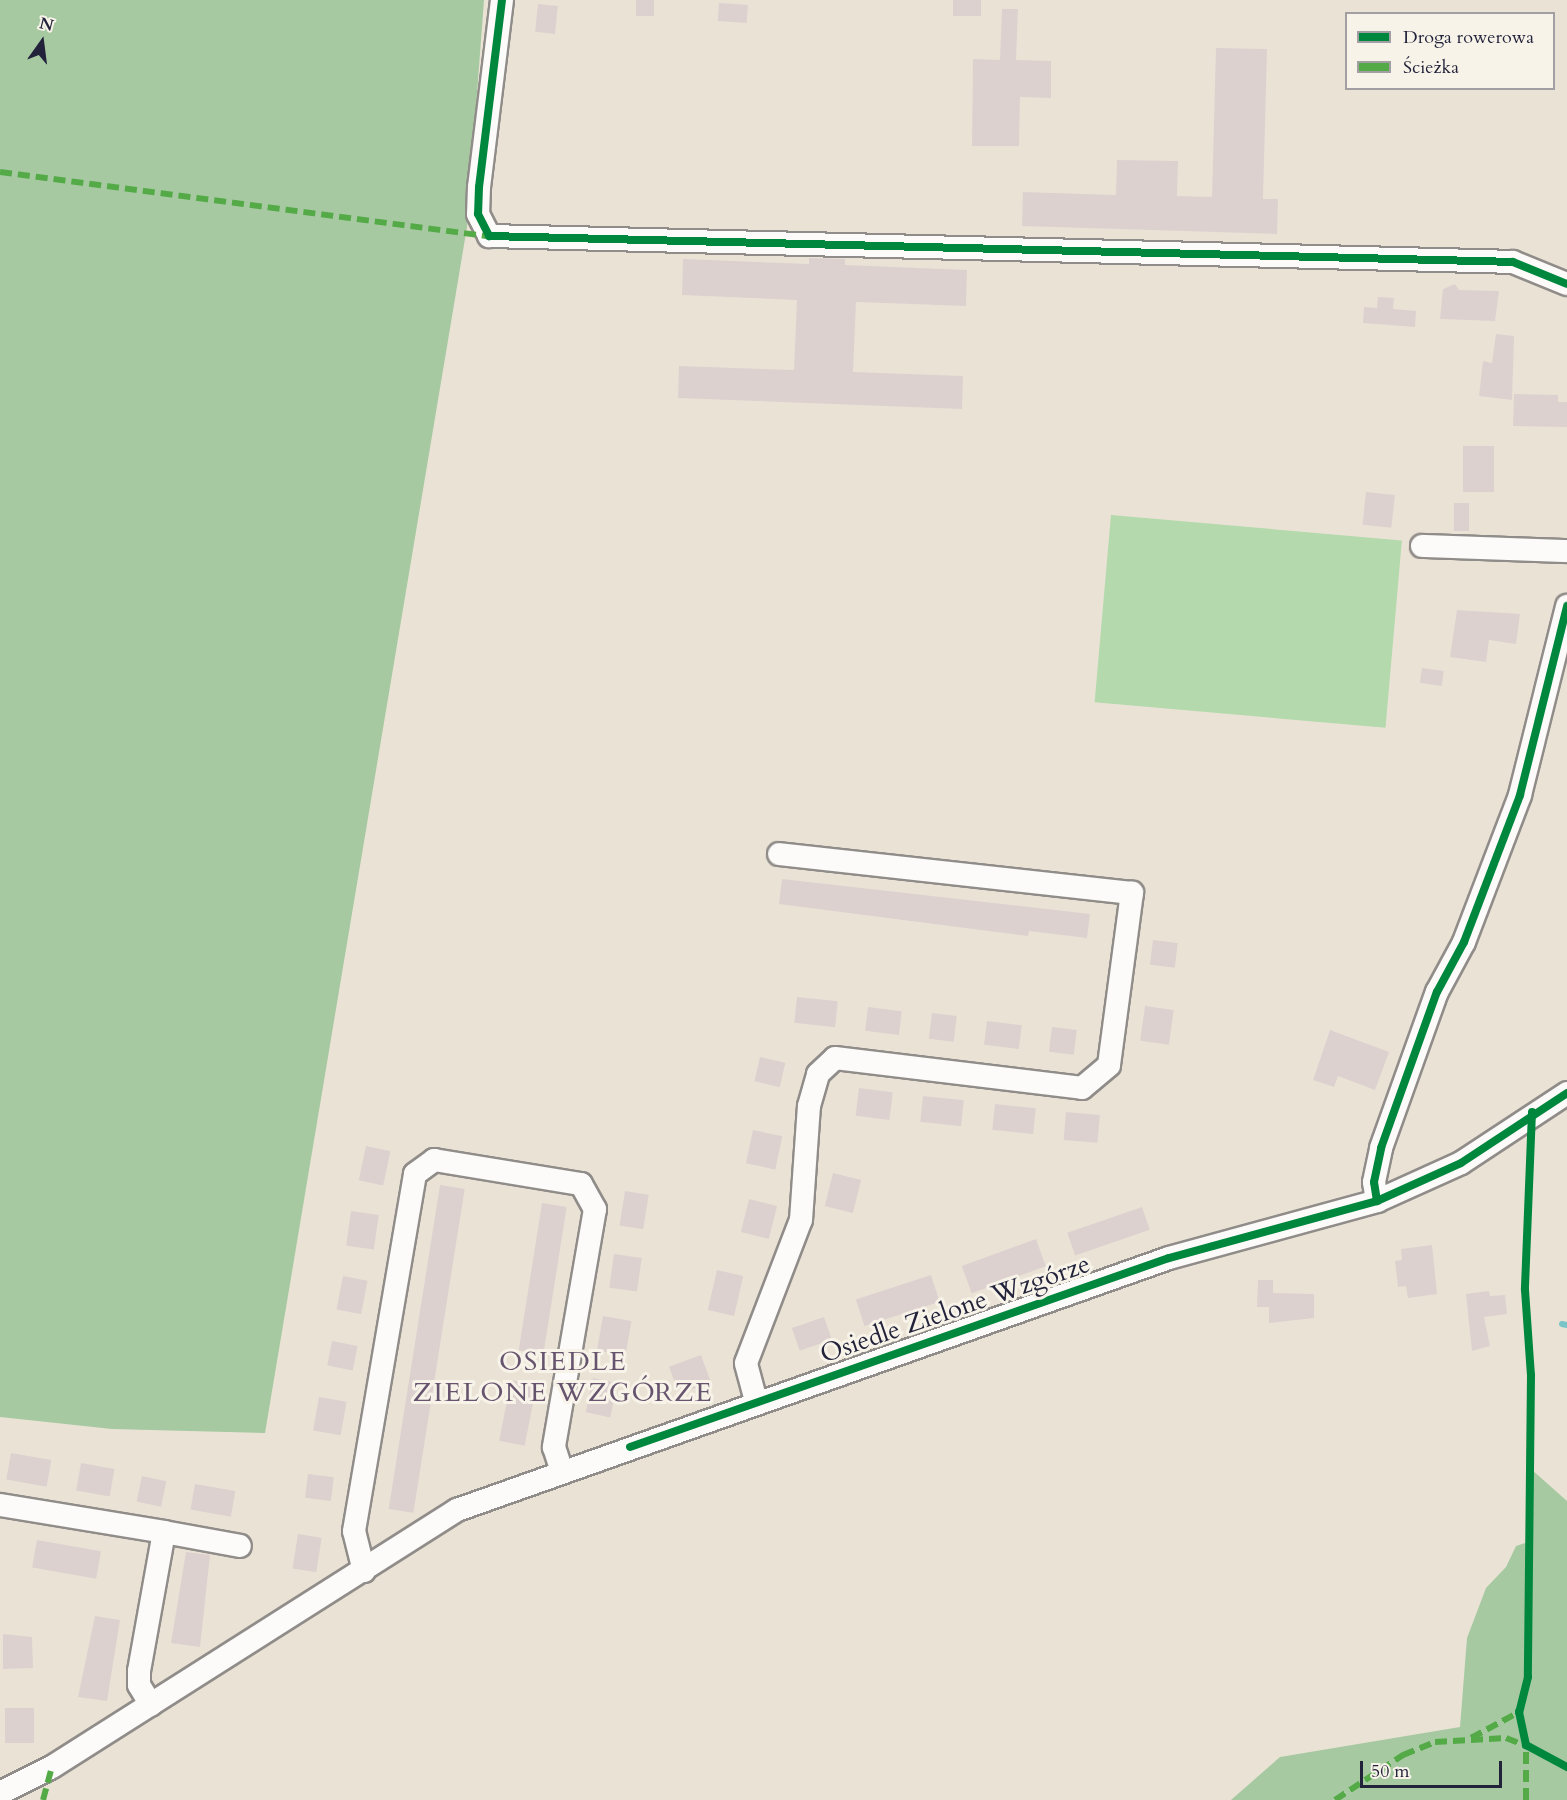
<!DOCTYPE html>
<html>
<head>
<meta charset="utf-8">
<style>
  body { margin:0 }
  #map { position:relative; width:1567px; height:1800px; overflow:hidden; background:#eae3d5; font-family:Cardo,serif }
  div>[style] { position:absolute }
  .green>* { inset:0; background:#b4d9ad; transform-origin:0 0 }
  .forest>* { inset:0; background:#a6c9a2 }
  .stream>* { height:6px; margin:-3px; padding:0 3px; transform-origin:3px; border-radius:3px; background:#78c4c7 }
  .building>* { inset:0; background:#ddd1d0; transform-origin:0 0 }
  .roads { filter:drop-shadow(2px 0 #908c89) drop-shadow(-2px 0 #908c89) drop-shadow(0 2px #908c89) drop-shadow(0 -2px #908c89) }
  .minor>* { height:22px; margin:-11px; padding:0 11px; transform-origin:11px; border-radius:11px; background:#fcfbf9 }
  .quiet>* { height:6px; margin-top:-3px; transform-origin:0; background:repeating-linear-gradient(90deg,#53aa46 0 12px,transparent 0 18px) }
  .cycleway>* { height:8px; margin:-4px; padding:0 4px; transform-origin:4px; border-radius:4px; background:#00873e }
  span { translate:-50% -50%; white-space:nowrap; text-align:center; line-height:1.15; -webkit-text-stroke:6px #f7f3e8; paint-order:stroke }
  .street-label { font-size:26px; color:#22223b }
  .neighbourhood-label { font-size:27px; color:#66546e; letter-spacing:1.5px }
  .legend { position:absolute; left:1345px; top:12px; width:210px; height:78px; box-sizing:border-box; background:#f7f3e8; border:2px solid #a29fa3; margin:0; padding:8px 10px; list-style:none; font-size:18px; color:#22223b }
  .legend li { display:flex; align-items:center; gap:12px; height:30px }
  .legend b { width:30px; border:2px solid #a29fa3 }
  .north { position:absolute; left:12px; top:12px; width:60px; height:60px; -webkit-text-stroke:4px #f7f3e8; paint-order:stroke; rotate:14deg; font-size:16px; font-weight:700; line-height:24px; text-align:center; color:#22223b }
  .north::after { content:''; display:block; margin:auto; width:21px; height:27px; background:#22223b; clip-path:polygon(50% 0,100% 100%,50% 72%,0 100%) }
  .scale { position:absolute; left:1360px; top:1761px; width:142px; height:27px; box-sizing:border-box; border:3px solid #22223b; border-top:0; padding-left:8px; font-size:18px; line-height:21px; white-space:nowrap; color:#22223b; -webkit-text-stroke:4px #f7f3e8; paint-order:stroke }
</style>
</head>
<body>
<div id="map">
  <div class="green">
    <div style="left:1111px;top:515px;width:292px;height:188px;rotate:5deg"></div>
  </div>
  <div class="forest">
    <div style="clip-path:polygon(0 0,484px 0,467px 227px,265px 1433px,112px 1429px,0 1417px)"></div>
    <div style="clip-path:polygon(1531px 1469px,1567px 1501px,1567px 1800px,1231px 1800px,1280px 1757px,1460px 1727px,1467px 1638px,1486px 1588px,1506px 1567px,1516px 1546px,1531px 1541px)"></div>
  </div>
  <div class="stream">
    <div style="left:1562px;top:1324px;width:5px;rotate:11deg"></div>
  </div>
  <div class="building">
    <div style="left:636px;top:0;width:18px;height:16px"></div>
    <div style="left:953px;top:0;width:28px;height:16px"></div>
    <div style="left:719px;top:3px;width:29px;height:18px;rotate:4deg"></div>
    <div style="left:538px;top:4px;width:20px;height:28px;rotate:6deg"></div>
    <div style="clip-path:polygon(1002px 9px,1018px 9px,1016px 60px,1051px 61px,1051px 98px,1020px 97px,1019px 146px,972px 146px,973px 59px,1000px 60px)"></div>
    <div style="clip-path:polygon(1216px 48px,1267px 49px,1263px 199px,1278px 199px,1277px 234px,1022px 226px,1023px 192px,1116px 195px,1117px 160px,1178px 161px,1177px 196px,1212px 197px)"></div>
    <div style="clip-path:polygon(809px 258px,845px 259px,845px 265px,967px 270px,966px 306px,856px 302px,853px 372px,963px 376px,962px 409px,678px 398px,679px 366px,794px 370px,797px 300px,682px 295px,683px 259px,809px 264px)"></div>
    <div style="clip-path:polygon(1455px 284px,1459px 290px,1499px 291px,1495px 321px,1440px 319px,1443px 289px)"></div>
    <div style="clip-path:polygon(1378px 297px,1394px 298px,1393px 309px,1416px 311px,1415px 327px,1363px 323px,1364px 307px,1377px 308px)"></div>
    <div style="clip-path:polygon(1496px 334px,1514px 336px,1512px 400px,1479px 396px,1483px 361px,1492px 363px)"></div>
    <div style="clip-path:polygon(1514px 394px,1558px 395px,1558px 402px,1567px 402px,1567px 427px,1513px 426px)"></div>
    <div style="left:1463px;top:446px;width:31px;height:46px"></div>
    <div style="left:1366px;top:492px;width:29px;height:33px;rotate:6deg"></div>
    <div style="left:1454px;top:503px;width:15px;height:28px"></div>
    <div style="clip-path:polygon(1457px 610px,1520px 614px,1516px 644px,1489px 640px,1486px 662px,1450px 657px)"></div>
    <div style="left:1422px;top:668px;width:22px;height:15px;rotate:8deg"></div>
    <div style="clip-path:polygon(782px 879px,1090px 914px,1087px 938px,1029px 931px,1028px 936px,779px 904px)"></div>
    <div style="left:1153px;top:940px;width:25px;height:25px;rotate:7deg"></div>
    <div style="left:797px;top:997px;width:41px;height:26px;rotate:6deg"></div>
    <div style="left:1145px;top:1006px;width:29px;height:35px;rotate:8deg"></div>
    <div style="left:868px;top:1007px;width:34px;height:24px;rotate:7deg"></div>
    <div style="left:932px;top:1013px;width:25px;height:26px;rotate:7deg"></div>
    <div style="left:987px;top:1021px;width:35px;height:24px;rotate:7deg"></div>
    <div style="left:1052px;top:1027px;width:25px;height:25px;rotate:7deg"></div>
    <div style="clip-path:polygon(1330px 1030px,1389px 1052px,1375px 1090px,1338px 1076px,1334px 1087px,1313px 1080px)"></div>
    <div style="left:760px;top:1057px;width:26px;height:25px;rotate:13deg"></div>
    <div style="left:859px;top:1088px;width:34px;height:28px;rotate:7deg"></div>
    <div style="left:923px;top:1096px;width:41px;height:26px;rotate:6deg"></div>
    <div style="left:995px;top:1104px;width:41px;height:26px;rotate:6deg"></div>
    <div style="left:1066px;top:1112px;width:34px;height:28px;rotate:5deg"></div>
    <div style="left:753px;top:1130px;width:30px;height:34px;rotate:12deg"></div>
    <div style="left:366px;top:1146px;width:25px;height:35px;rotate:12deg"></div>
    <div style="left:833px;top:1173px;width:29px;height:34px;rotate:14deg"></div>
    <div style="left:440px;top:1185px;width:25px;height:328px;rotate:9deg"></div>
    <div style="left:625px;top:1191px;width:24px;height:35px;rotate:9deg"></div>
    <div style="left:749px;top:1199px;width:29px;height:34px;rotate:14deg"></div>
    <div style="left:542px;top:1203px;width:25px;height:149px;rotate:9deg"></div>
    <div style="left:1142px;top:1207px;width:24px;height:79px;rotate:71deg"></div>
    <div style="left:351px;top:1211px;width:28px;height:35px;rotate:8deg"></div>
    <div style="left:1036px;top:1239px;width:29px;height:79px;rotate:70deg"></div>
    <div style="clip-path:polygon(1432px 1245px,1437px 1294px,1408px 1298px,1406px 1286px,1398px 1287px,1395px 1261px,1402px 1260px,1401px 1249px)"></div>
    <div style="left:614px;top:1254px;width:28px;height:34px;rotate:8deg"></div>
    <div style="left:717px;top:1270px;width:27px;height:41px;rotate:13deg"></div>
    <div style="left:931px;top:1275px;width:28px;height:79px;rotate:72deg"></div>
    <div style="left:343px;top:1276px;width:25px;height:34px;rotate:11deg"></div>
    <div style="clip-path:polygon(1258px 1280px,1273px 1280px,1273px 1293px,1314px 1294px,1314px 1318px,1269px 1323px,1269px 1307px,1257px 1307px)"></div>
    <div style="clip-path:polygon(1489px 1291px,1490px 1296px,1505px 1295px,1507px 1314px,1484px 1317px,1490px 1346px,1472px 1351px,1466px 1294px)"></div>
    <div style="left:603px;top:1316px;width:29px;height:35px;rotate:10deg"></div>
    <div style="left:824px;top:1317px;width:24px;height:34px;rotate:71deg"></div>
    <div style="left:332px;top:1341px;width:26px;height:25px;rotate:11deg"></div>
    <div style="left:701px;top:1355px;width:29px;height:34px;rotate:70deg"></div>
    <div style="left:593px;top:1378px;width:25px;height:35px;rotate:12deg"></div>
    <div style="left:511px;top:1380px;width:26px;height:62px;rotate:11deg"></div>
    <div style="left:319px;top:1397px;width:28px;height:34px;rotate:10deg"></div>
    <div style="left:11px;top:1453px;width:41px;height:27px;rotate:10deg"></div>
    <div style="left:81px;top:1463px;width:34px;height:28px;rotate:10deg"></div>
    <div style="left:308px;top:1474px;width:26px;height:24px;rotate:7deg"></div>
    <div style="left:142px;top:1476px;width:25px;height:26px;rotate:12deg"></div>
    <div style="left:195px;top:1484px;width:41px;height:26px;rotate:10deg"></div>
    <div style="left:298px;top:1534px;width:24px;height:35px;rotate:9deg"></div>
    <div style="left:37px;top:1540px;width:65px;height:28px;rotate:10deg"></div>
    <div style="clip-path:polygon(186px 1552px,210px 1555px,200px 1647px,171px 1643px)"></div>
    <div style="clip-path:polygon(95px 1616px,120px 1620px,107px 1701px,78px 1697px)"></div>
    <div style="clip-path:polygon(3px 1634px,32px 1637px,33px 1668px,3px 1669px)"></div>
    <div style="left:5px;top:1708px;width:29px;height:35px"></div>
  </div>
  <div class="roads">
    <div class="minor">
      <div style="left:502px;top:0;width:188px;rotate:97deg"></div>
      <div style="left:479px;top:187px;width:27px;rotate:92deg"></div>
      <div style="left:478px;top:214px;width:25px;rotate:63deg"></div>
      <div style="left:489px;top:236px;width:1024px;rotate:1.45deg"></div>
      <div style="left:1513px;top:262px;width:58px;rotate:22.2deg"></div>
      <div style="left:1422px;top:546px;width:145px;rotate:2deg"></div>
      <div style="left:1377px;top:1201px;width:19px;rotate:-99deg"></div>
      <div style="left:1374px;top:1182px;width:35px;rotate:-78deg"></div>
      <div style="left:1381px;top:1148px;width:166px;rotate:-70.3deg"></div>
      <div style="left:1437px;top:992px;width:57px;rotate:-61.6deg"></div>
      <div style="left:1464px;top:942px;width:157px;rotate:-69.1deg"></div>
      <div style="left:1520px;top:795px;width:195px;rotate:-76deg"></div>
      <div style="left:756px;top:1401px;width:39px;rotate:-105deg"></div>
      <div style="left:746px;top:1363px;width:153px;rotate:-69deg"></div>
      <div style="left:801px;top:1220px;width:114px;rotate:-86deg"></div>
      <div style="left:809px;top:1106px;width:33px;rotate:-74deg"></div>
      <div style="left:818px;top:1074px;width:23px;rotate:-43deg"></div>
      <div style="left:835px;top:1058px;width:249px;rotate:6.9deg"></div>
      <div style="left:1082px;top:1088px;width:35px;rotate:-40deg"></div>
      <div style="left:1109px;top:1065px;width:174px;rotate:-82.4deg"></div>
      <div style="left:1132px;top:893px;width:355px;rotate:-173.7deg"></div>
      <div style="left:0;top:1505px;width:166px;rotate:9.3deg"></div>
      <div style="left:164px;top:1532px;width:141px;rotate:100.2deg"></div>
      <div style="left:139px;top:1671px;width:14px;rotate:90deg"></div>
      <div style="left:139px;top:1685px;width:23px;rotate:59deg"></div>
      <div style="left:164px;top:1532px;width:77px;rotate:10.4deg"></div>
      <div style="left:364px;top:1571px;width:41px;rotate:-104deg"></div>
      <div style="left:354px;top:1531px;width:362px;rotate:-80.3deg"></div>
      <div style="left:415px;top:1174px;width:24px;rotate:-36deg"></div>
      <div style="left:434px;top:1160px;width:149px;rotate:9.3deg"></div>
      <div style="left:581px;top:1184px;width:29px;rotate:61deg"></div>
      <div style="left:595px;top:1209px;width:242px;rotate:99.8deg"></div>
      <div style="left:554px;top:1447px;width:26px;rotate:72deg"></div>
      <div style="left:0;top:1793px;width:58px;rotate:-26.6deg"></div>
      <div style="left:52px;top:1767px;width:480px;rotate:-32.4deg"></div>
      <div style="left:457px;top:1510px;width:755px;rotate:-19.49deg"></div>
      <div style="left:1169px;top:1258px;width:216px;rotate:-15.3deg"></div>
      <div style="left:1377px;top:1201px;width:92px;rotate:-24.3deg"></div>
      <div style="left:1461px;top:1163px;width:127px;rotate:-33.4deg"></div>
    </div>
  </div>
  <div class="quiet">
    <div style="left:0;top:172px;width:493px;rotate:7.5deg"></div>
    <div style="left:1471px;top:1738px;width:55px;rotate:-28.4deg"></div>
    <div style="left:43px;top:1800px;width:34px;rotate:-75deg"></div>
    <div style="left:1335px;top:1800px;width:82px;rotate:-33.5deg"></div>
    <div style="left:1403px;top:1755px;width:35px;rotate:-22deg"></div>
    <div style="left:1435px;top:1742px;width:71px;rotate:-3.2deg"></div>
    <div style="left:1506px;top:1738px;width:26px;rotate:21deg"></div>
    <div style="left:1526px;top:1800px;width:57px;rotate:-90deg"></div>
  </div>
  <div class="cycleway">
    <div style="left:502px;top:0;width:188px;rotate:97deg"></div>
    <div style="left:479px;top:187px;width:27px;rotate:92deg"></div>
    <div style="left:478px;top:214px;width:25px;rotate:63deg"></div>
    <div style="left:489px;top:236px;width:1024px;rotate:1.45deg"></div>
    <div style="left:1513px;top:262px;width:58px;rotate:22.2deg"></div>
    <div style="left:1532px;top:1112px;width:178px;rotate:92.3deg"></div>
    <div style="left:1525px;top:1290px;width:85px;rotate:86deg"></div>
    <div style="left:1531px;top:1375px;width:302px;rotate:90.6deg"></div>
    <div style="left:1528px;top:1677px;width:36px;rotate:104deg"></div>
    <div style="left:1519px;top:1712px;width:34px;rotate:78deg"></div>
    <div style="left:1526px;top:1745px;width:47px;rotate:28.2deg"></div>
    <div style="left:1377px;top:1201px;width:19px;rotate:-99deg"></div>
    <div style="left:1374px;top:1182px;width:35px;rotate:-78deg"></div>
    <div style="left:1381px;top:1148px;width:166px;rotate:-70.3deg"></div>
    <div style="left:1437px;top:992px;width:57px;rotate:-61.6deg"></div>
    <div style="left:1464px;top:942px;width:157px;rotate:-69.1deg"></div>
    <div style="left:1520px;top:795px;width:195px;rotate:-76deg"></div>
    <div style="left:630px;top:1447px;width:571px;rotate:-19.32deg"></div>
    <div style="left:1169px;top:1258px;width:216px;rotate:-15.3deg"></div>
    <div style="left:1377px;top:1201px;width:92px;rotate:-24.3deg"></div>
    <div style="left:1461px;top:1163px;width:127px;rotate:-33.4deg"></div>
  </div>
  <div class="street-label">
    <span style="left:955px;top:1309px;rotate:-19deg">Osiedle Zielone Wzgórze</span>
  </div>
  <div class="neighbourhood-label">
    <span style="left:563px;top:1377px">OSIEDLE<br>ZIELONE WZGÓRZE</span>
  </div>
  <ul class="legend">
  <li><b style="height:8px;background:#00873e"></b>Droga rowerowa</li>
  <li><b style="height:8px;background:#53aa46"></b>Ścieżka</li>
  </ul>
  <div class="north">N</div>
  <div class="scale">50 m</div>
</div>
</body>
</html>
